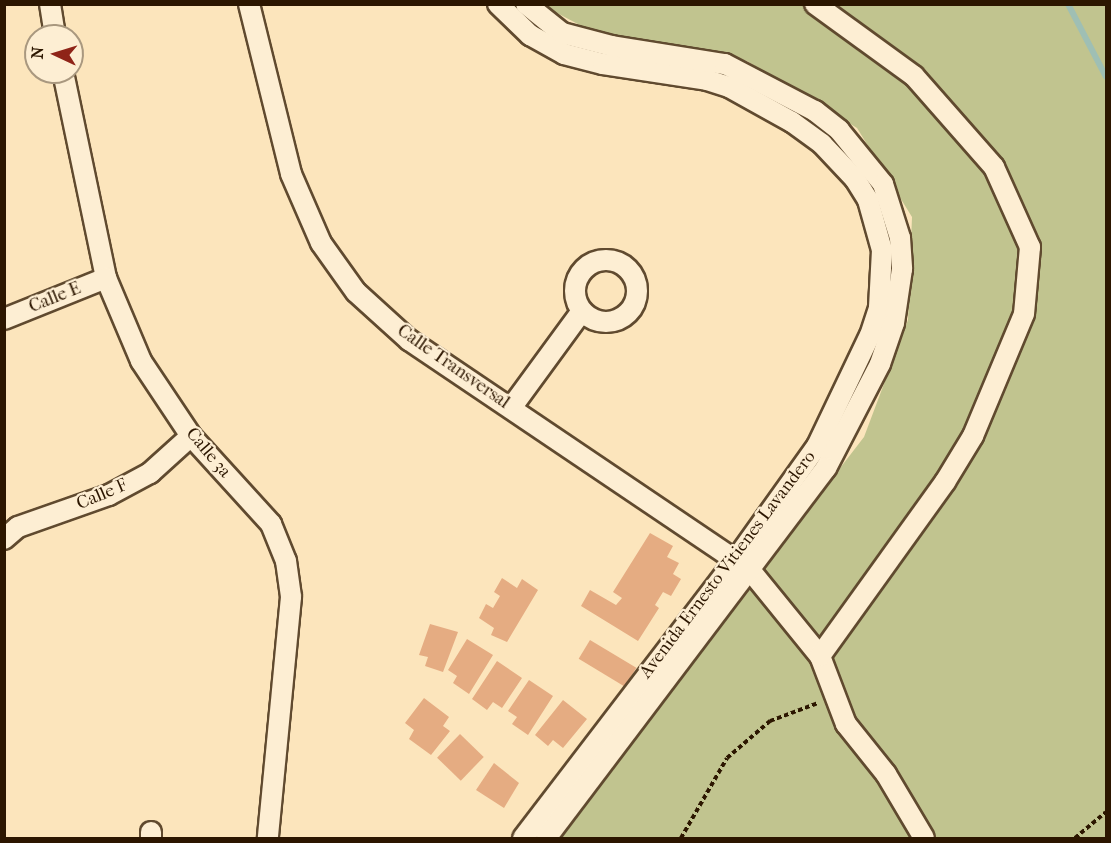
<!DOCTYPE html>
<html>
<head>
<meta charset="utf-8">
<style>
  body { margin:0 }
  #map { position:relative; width:1111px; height:843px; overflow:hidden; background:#fce5bc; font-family:"IM FELL French Canon",serif }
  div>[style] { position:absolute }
  .green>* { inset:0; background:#c1c48f }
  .stream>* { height:6px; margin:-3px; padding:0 3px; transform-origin:3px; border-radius:3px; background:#9fbfb4 }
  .building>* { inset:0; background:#e5ac82; transform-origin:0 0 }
  .path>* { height:4px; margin-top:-2px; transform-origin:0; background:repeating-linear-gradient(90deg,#2c1600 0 4.5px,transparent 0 7.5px) }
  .roads { filter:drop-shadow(2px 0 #604a2f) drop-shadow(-2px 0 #604a2f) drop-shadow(0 2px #604a2f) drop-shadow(0 -2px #604a2f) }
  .minor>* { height:20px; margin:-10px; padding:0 10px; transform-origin:10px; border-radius:10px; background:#fdeed3 }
  .minor>.ring { margin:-10px; padding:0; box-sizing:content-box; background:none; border:20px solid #fdeed3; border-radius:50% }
  span { translate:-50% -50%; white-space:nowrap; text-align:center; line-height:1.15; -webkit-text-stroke:4.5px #fdeed3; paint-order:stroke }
  .street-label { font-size:18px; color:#2c1600 }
  .frame { position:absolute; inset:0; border:6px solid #2c1600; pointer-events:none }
  .north { position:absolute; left:24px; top:24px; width:60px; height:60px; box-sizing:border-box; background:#fdeed3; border:2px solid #a9987f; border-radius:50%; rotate:274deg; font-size:16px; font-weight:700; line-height:24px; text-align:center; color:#2c1600 }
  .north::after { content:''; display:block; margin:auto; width:21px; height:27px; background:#8f2418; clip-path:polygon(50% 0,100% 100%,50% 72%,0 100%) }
</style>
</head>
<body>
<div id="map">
  <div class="green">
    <div style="clip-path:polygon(542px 5px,1106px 5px,1106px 838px,558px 838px,563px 827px,864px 437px,908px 320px,912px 217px,857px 128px,747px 61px,591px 31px)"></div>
  </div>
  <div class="stream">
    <div style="left:1068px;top:4px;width:82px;rotate:62.5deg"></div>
  </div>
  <div class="building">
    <div style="clip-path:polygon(650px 533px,673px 546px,667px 557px,679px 563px,673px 574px,681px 579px,671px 596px,663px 592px,655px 605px,659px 608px,638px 641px,581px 606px,590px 590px,616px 605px,622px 598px,613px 592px)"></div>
    <div style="clip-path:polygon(502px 578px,517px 588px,522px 579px,538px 590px,507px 642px,491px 635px,494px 628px,479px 618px,486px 604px,493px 608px,500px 596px,494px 592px)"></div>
    <div style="clip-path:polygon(430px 624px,458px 632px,443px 672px,425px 666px,428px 657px,419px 655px)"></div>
    <div style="clip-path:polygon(467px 639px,493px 655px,469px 694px,453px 683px,457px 676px,448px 670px)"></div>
    <div style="left:590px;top:640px;width:54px;height:22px;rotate:31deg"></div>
    <div style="clip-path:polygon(497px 661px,522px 678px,502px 708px,493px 702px,487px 710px,472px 699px)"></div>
    <div style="clip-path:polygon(529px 680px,553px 696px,528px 735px,512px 724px,517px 717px,508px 711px)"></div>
    <div style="clip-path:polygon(424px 698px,449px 717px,443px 726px,450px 731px,431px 755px,409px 739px,414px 730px,405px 723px)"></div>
    <div style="clip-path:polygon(563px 700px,587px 719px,563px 748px,553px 740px,548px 746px,535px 735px)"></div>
    <div style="left:460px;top:734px;width:33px;height:33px;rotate:44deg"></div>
    <div style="clip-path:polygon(494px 763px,519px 783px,504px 808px,476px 790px)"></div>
  </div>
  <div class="path">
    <div style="left:681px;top:838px;width:92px;rotate:-60.1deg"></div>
    <div style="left:727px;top:758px;width:57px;rotate:-40.7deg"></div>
    <div style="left:770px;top:721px;width:51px;rotate:-20.6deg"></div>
    <div style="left:1075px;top:838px;width:40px;rotate:-40deg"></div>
  </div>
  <div class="roads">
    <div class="minor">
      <div style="left:50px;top:4px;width:32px;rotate:81deg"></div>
      <div style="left:249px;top:4px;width:175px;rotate:76.1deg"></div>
      <div style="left:291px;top:174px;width:75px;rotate:66.5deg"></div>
      <div style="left:321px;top:243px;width:60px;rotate:54.5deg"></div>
      <div style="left:356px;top:292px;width:72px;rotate:42.2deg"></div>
      <div style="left:409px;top:340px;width:411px;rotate:34deg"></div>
      <div style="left:750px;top:570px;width:111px;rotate:50.9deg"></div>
      <div style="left:820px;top:656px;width:73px;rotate:69.1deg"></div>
      <div style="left:846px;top:724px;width:64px;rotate:51.3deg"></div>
      <div style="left:886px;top:774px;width:74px;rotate:59.3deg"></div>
      <div style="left:498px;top:4px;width:45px;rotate:44.1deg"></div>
      <div style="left:530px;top:35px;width:39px;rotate:29deg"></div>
      <div style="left:564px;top:54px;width:40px;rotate:14.4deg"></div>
      <div style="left:603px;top:64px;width:105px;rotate:8.7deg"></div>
      <div style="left:707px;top:80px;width:23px;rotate:18deg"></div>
      <div style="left:729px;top:87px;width:72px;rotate:29.1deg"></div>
      <div style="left:792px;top:122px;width:37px;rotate:36deg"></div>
      <div style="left:822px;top:144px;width:48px;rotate:46.7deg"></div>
      <div style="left:855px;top:179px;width:25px;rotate:58deg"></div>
      <div style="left:868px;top:200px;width:52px;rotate:74.4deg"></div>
      <div style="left:882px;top:250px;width:58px;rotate:93deg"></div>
      <div style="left:879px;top:308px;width:28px;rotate:108deg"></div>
      <div style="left:870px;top:335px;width:123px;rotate:115.5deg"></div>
      <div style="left:817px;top:446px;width:141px;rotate:125.5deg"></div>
      <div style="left:735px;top:561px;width:349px;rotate:127.4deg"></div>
      <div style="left:526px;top:4px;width:46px;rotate:38.9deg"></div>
      <div style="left:562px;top:33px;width:52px;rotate:14.6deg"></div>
      <div style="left:612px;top:46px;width:114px;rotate:9.1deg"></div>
      <div style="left:725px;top:64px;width:102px;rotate:27.6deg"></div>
      <div style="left:815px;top:111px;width:31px;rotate:38deg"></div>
      <div style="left:839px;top:130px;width:70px;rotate:50.8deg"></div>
      <div style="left:883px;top:184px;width:57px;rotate:72.5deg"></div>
      <div style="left:900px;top:238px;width:31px;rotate:86deg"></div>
      <div style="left:902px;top:269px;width:55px;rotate:98.4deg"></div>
      <div style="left:894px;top:323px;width:43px;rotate:108.9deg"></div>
      <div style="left:880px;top:364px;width:117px;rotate:117.4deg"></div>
      <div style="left:826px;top:468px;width:464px;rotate:127.1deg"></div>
      <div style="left:815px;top:4px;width:122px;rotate:36deg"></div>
      <div style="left:914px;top:76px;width:121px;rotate:48.7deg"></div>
      <div style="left:994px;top:167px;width:88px;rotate:65.8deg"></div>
      <div style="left:1030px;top:247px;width:67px;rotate:95.1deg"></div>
      <div style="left:1024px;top:314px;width:132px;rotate:112.7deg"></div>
      <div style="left:973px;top:436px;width:54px;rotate:121.3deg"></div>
      <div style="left:945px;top:482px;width:214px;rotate:125.7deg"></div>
      <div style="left:63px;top:72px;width:210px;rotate:78.2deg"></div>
      <div style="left:106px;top:278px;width:90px;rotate:67.1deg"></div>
      <div style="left:141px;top:361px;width:90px;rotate:56.3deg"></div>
      <div style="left:191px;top:436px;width:119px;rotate:47.7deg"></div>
      <div style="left:271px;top:524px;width:40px;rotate:68deg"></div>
      <div style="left:286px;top:561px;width:36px;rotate:82deg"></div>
      <div style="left:291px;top:597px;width:242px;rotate:95.5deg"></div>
      <div class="ring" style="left:575px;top:260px;width:42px;height:42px"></div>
      <div style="left:4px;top:319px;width:110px;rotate:-21.9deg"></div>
      <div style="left:511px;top:408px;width:120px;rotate:-53.8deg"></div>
      <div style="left:4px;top:539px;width:18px;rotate:-41deg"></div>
      <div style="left:18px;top:527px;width:96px;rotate:-19.4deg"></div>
      <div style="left:109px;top:495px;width:47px;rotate:-28.2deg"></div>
      <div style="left:150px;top:473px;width:55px;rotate:-42.1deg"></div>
      <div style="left:151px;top:838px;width:6px;rotate:-90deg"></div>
    </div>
  </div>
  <div class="street-label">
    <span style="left:55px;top:298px;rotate:-22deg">Calle E</span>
    <span style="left:453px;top:367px;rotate:35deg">Calle Transversal</span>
    <span style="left:208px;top:453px;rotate:50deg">Calle 3a</span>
    <span style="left:102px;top:495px;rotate:-23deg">Calle F</span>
    <span style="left:728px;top:565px;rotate:-53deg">Avenida Ernesto Vitienes Lavandero</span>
  </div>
  <div class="frame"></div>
  <div class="north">N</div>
</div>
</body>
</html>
